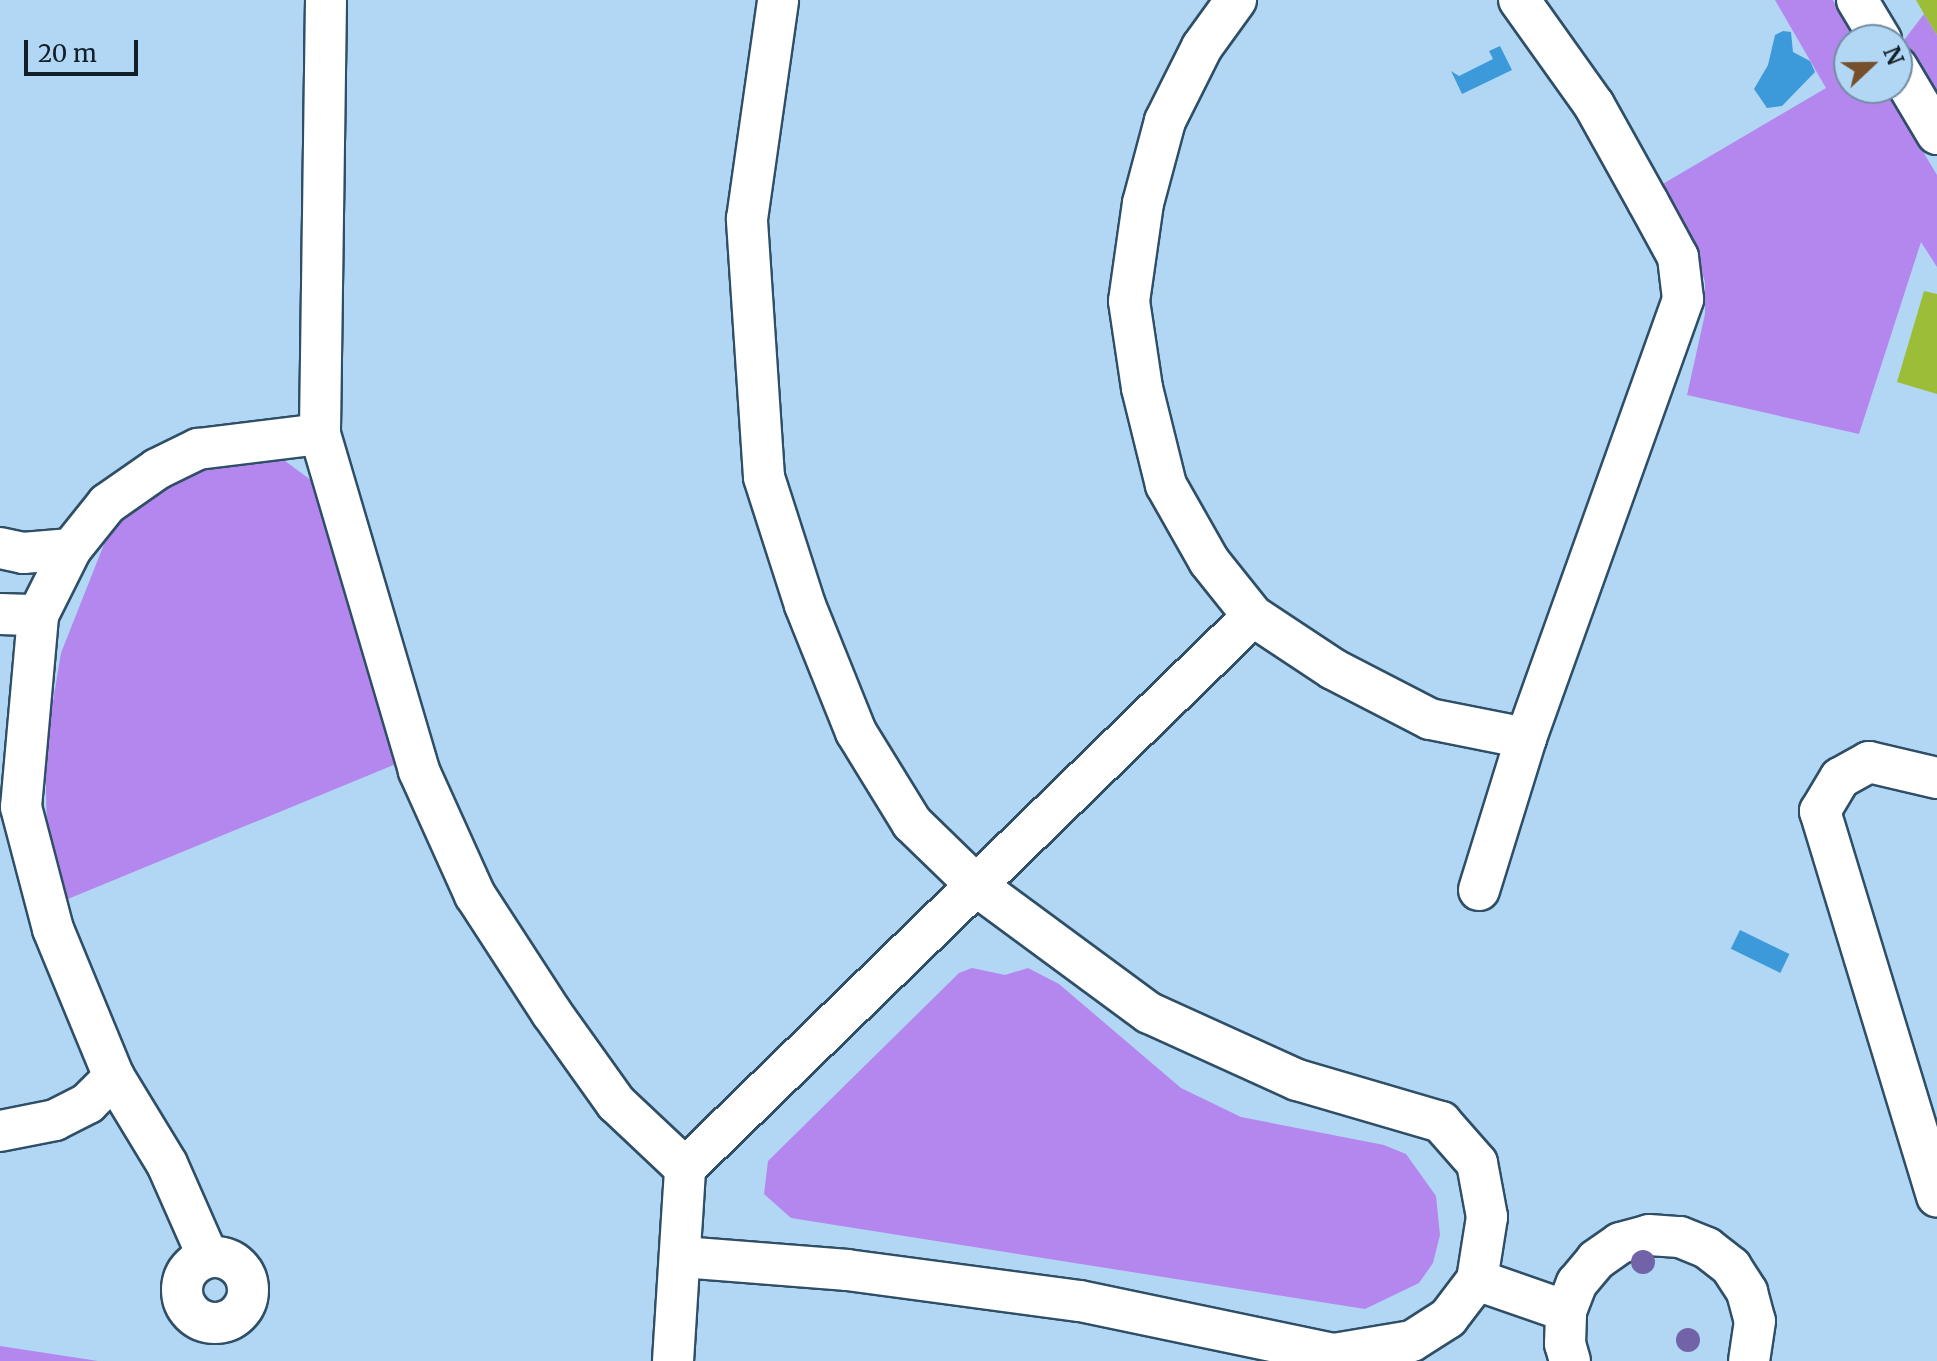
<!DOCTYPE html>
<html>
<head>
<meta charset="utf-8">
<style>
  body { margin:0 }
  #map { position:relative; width:1937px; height:1361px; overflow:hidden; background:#b2d7f4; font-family:Merriweather,serif }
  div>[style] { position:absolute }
  .green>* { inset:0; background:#b487ef }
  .water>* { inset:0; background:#3d9ada; transform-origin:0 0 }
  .building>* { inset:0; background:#9cbd37 }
  .roads { filter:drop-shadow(2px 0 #2f4f67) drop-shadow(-2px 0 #2f4f67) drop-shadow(0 2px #2f4f67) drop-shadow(0 -2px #2f4f67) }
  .minor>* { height:40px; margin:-20px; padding:0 20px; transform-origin:20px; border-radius:20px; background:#fff }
  .minor>.ring { margin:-20px; padding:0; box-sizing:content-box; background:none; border:40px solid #fff; border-radius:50% }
  .trees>* { width:24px; height:24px; margin:-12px; border-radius:50%; background:#7263a9 }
  span { translate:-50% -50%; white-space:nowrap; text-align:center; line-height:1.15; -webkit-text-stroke:8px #b2d7f4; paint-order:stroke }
  .north { position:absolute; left:1833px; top:24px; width:80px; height:80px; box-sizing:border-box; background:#b2d7f4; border:2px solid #728da3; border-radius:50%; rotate:68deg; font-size:22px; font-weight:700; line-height:32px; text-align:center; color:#111f29 }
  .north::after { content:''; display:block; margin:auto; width:28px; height:36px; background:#76502c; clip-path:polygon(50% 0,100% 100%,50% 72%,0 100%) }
  .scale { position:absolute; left:24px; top:40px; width:114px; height:36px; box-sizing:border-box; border:4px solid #111f29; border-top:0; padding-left:10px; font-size:24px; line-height:28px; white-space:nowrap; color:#111f29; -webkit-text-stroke:6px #b2d7f4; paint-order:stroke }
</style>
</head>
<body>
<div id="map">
  <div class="green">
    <div style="clip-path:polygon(1775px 0,1833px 0,1856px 40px,1849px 40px,1849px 88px,1885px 88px,1937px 175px,1937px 267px,1921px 242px,1859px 434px,1687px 395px,1705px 314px,1705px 282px,1696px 253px,1661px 185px,1826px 88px)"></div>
    <div style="clip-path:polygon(1924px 14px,1937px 35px,1937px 96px,1904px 40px)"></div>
    <div style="clip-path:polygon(281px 458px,323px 489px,346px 601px,396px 764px,63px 901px,47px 831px,45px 749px,61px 653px,110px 529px,164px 484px,205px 461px)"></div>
    <div style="clip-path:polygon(972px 968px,1005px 975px,1028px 968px,1059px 984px,1181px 1088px,1241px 1117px,1384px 1145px,1406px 1154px,1436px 1196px,1440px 1235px,1433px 1263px,1419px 1283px,1365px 1309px,791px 1218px,764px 1194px,768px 1161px,959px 973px)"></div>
    <div style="clip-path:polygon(0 1346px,98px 1361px,0 1361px)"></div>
  </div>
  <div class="water">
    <div style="clip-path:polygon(1783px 31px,1791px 32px,1793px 52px,1810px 61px,1815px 72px,1782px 106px,1767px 108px,1754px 89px,1768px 65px,1775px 35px)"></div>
    <div style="clip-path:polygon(1500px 46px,1512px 70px,1462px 94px,1451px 71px,1459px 76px,1493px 59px,1489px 51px)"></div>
    <div style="left:1740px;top:930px;width:55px;height:21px;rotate:26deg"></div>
  </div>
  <div class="building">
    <div style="clip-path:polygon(1916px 0,1937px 0,1937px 35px,1924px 14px)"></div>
    <div style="clip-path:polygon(1924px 291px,1937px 294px,1937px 394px,1897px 382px)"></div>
  </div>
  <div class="roads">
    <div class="minor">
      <div style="left:326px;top:0;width:434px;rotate:90.8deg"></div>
      <div style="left:320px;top:434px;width:351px;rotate:73.6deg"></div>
      <div style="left:419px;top:771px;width:136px;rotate:65.7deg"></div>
      <div style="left:475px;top:895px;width:140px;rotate:57deg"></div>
      <div style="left:551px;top:1012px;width:112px;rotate:54.5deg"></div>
      <div style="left:616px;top:1103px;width:95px;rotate:43.3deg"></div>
      <div style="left:1236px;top:0;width:58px;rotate:125.9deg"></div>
      <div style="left:1202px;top:47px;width:83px;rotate:116.6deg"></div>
      <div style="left:1165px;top:121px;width:85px;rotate:105deg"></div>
      <div style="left:1143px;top:203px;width:99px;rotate:98.1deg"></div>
      <div style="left:1129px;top:301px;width:88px;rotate:81.5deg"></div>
      <div style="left:1142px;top:388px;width:100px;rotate:76.1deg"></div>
      <div style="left:1166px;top:485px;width:87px;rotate:60.5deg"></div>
      <div style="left:1209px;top:561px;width:70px;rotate:51.3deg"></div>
      <div style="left:1253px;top:616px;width:96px;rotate:33.5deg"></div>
      <div style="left:1333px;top:669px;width:109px;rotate:27.3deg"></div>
      <div style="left:1430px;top:719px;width:98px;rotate:11.2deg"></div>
      <div style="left:1857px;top:0;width:47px;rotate:59deg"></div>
      <div style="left:1897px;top:67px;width:78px;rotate:59.2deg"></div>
      <div style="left:0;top:548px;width:24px;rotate:12deg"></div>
      <div style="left:23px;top:553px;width:48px;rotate:-4.8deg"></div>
      <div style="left:0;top:614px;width:38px;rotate:2deg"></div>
      <div style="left:1937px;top:778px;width:70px;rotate:-166.8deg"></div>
      <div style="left:1869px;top:762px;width:33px;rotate:151deg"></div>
      <div style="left:1840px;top:778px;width:39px;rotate:121deg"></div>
      <div style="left:1820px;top:811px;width:403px;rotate:73.1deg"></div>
      <div style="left:1479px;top:890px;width:159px;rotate:-72.8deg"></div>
      <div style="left:1526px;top:738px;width:466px;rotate:-70.3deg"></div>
      <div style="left:1683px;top:299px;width:42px;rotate:-96.8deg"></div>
      <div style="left:1678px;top:257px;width:63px;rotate:-118.6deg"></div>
      <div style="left:1648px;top:202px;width:111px;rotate:-119.1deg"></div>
      <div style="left:1594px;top:105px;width:129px;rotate:-125.5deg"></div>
      <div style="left:0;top:1131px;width:56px;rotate:-11.3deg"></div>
      <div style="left:55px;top:1120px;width:37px;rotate:-27deg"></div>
      <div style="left:88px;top:1103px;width:37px;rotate:-45deg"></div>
      <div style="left:208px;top:1257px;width:102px;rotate:-113.8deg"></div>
      <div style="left:167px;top:1164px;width:102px;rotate:-121.3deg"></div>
      <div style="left:114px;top:1077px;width:160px;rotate:-112.4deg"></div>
      <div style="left:53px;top:929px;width:126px;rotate:-104.7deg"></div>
      <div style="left:21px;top:807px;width:193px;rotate:-84.9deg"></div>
      <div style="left:38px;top:615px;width:74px;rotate:-63.4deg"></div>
      <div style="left:71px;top:549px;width:58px;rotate:-51.3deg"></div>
      <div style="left:107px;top:504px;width:61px;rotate:-35deg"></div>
      <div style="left:157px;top:469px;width:46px;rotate:-26deg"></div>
      <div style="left:198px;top:449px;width:123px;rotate:-7deg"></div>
      <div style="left:682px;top:1257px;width:166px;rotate:4.5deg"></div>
      <div style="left:847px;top:1270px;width:235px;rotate:7.6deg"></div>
      <div style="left:1080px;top:1301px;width:259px;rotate:11.8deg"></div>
      <div style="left:1334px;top:1354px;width:79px;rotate:-9.5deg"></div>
      <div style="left:1412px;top:1341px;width:43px;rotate:-32.6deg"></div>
      <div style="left:1448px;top:1318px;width:48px;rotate:-52.7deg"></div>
      <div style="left:1477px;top:1280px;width:64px;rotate:-81deg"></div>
      <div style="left:1487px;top:1217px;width:55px;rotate:-100.5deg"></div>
      <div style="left:1477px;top:1163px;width:55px;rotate:-131.3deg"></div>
      <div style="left:1441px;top:1122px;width:150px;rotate:-163.7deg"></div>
      <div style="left:1297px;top:1080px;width:162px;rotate:-155.6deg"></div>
      <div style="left:1149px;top:1013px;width:212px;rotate:-143.6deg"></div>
      <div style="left:978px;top:887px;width:92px;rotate:-135.9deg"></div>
      <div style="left:912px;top:823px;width:107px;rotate:-121.6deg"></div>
      <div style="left:856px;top:732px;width:137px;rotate:-111.9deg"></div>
      <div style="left:805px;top:605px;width:134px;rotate:-107.8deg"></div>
      <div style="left:764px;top:477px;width:259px;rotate:-93.8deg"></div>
      <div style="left:747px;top:219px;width:221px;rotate:-81.9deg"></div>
      <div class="ring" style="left:182px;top:1257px;width:26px;height:26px"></div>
      <div style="left:1477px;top:1280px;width:94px;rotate:19.2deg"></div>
      <div style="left:673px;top:1361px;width:193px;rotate:-86.4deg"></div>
      <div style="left:685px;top:1168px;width:792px;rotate:-44.18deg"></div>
      <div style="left:1570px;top:1361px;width:18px;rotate:-106deg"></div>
      <div style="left:1565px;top:1344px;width:33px;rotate:-88deg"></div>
      <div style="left:1566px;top:1311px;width:30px;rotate:-69deg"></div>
      <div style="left:1577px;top:1283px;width:30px;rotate:-50deg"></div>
      <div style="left:1596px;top:1260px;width:29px;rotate:-35deg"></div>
      <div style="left:1620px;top:1243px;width:30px;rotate:-15deg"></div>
      <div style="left:1649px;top:1235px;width:31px;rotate:4deg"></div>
      <div style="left:1680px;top:1237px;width:29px;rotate:22deg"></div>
      <div style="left:1707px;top:1248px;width:31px;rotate:38deg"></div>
      <div style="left:1731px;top:1267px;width:30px;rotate:57deg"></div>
      <div style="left:1747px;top:1292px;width:30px;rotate:75deg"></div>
      <div style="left:1755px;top:1321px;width:40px;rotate:98.5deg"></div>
    </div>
  </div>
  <div class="trees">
    <div style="left:1643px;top:1262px"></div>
    <div style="left:1688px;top:1340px"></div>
  </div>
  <div class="north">N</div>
  <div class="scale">20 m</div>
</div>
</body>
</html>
